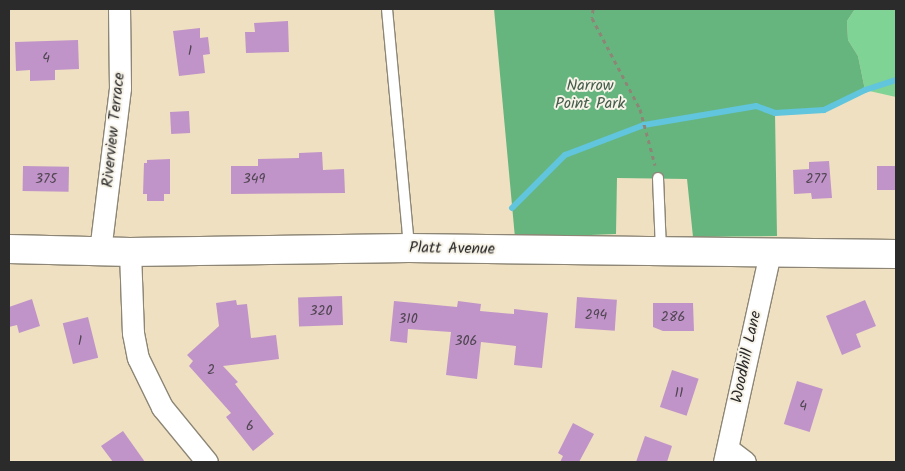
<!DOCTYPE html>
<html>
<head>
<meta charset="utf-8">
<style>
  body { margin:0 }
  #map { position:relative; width:905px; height:471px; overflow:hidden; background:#efe0c1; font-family:Kalam,sans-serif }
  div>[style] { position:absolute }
  .green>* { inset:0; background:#7fd395 }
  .forest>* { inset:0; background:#67b57e }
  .stream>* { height:6px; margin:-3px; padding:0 3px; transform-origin:3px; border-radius:3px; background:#60c5dd }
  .building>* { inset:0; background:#c094c8; transform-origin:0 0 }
  .path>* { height:3px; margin-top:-1.5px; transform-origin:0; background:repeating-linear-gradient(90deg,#8d8676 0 4px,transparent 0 8px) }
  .roads { filter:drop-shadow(1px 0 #8d8676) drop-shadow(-1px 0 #8d8676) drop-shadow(0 1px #8d8676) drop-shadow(0 -1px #8d8676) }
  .lane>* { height:10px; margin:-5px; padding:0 5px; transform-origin:5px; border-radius:5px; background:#fff }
  .street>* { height:21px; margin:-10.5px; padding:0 10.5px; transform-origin:10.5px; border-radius:10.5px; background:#fff }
  .secondary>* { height:28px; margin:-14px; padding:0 14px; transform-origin:14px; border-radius:14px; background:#fff }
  span { translate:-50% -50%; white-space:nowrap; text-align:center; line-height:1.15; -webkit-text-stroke:4px #f7f3e8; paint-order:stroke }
  .number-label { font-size:14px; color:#504552 }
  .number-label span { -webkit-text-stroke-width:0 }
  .park-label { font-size:16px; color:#445d4b }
  .street-label { font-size:16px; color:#2b2b2b }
  .frame { position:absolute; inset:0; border:10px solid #2b2b2b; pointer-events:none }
</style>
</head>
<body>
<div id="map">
  <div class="green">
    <div style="clip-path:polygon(855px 9px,896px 9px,896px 97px,865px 90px,858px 56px,848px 40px,847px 21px)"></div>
  </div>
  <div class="forest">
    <div style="clip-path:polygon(494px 9px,855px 9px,847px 21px,848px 40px,858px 56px,865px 90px,824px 110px,775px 113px,777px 236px,693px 237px,687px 179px,617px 178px,616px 234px,515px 238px)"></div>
  </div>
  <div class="stream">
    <div style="left:512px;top:208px;width:75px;rotate:-45deg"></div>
    <div style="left:565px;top:155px;width:85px;rotate:-20.8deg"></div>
    <div style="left:644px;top:125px;width:114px;rotate:-9.6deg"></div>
    <div style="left:756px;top:106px;width:20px;rotate:20deg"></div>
    <div style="left:775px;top:113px;width:49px;rotate:-3.5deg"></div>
    <div style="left:824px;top:110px;width:46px;rotate:-26deg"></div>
    <div style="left:865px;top:90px;width:33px;rotate:-18deg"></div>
  </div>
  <div class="building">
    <div style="clip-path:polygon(288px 21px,289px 52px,246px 53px,245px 32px,255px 32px,254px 23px)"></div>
    <div style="clip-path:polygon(200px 28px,200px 38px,208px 37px,210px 54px,203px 55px,205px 73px,179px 76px,173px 31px)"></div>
    <div style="clip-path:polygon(78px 40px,79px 69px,55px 70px,55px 80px,30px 81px,30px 70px,16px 71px,15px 42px)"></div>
    <div style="left:189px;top:111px;width:22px;height:19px;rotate:87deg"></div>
    <div style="clip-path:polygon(322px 152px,323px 170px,344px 169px,345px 193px,231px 194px,231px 166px,258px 166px,258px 159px,299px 158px,299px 153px)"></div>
    <div style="clip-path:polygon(170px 159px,170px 194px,164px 194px,164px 201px,147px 201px,147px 194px,143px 194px,144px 163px,147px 163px,147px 160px)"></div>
    <div style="clip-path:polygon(829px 161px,832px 198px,812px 199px,811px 193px,794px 194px,793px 170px,809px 169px,809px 162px)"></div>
    <div style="left:23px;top:166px;width:46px;height:25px;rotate:1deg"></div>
    <div style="left:877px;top:166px;width:19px;height:24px"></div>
    <div style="left:342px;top:296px;width:29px;height:44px;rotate:88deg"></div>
    <div style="left:577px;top:297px;width:40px;height:31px;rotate:4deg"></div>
    <div style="clip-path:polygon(32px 299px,40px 326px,19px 333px,17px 325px,9px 327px,9px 307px)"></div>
    <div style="clip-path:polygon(236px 300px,237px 305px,247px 304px,251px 338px,276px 335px,279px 359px,223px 366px,238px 382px,235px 384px,274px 434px,253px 451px,226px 417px,231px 413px,189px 366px,193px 361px,187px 355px,219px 326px,216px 303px)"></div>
    <div style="clip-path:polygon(865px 300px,876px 326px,856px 334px,861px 347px,842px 355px,826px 316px)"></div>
    <div style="clip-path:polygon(394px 301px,457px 307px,458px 301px,481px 304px,480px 311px,514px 314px,514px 309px,548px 313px,542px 368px,514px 365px,516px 346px,481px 342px,477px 379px,446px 375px,451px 332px,408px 329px,407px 343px,390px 341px)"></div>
    <div style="clip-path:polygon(653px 303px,693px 303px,694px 331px,663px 331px,653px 327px)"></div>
    <div style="left:88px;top:317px;width:42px;height:26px;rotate:76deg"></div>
    <div style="left:672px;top:370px;width:28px;height:39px;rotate:18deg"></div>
    <div style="left:797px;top:381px;width:27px;height:45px;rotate:17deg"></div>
    <div style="clip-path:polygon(573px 423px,594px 434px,579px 462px,560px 462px,563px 456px,558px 453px)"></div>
    <div style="clip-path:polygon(123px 431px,145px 462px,113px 462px,101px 446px)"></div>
    <div style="clip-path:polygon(645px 436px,672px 446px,667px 462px,636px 462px)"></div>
  </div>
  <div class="path">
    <div style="left:593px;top:9px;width:9px;rotate:96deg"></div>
    <div style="left:592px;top:18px;width:103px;rotate:62.2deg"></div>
    <div style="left:640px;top:109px;width:58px;rotate:75deg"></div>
  </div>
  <div class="roads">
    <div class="lane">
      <div style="left:387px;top:9px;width:239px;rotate:84.7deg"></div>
      <div style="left:658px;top:178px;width:72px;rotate:87.6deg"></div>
    </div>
    <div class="street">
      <div style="left:100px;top:251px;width:164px;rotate:-83deg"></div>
      <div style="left:120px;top:88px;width:79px;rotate:-90.7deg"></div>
      <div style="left:130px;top:252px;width:81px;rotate:87.9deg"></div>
      <div style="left:133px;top:333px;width:25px;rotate:79deg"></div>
      <div style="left:138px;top:358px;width:55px;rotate:63.9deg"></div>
      <div style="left:162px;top:407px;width:71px;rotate:50.7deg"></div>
      <div style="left:728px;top:449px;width:21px;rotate:37deg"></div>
      <div style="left:724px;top:462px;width:215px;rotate:-77.6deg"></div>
    </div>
    <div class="secondary">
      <div style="left:9px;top:249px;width:121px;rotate:1.4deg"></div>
      <div style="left:130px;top:252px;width:279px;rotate:-0.8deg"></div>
      <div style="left:409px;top:248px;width:487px;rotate:0.7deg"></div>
    </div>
  </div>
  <div class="number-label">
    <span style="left:190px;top:51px">1</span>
    <span style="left:46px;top:58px">4</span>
    <span style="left:46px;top:179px">375</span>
    <span style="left:254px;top:179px">349</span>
    <span style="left:816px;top:179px">277</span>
    <span style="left:321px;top:311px">320</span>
    <span style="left:596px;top:315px">294</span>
    <span style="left:673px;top:317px">286</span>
    <span style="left:408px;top:319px">310</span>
    <span style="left:80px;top:341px">1</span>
    <span style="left:466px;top:341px">306</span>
    <span style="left:211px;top:370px">2</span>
    <span style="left:679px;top:393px">11</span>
    <span style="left:803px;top:406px">4</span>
    <span style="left:250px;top:426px">6</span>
  </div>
  <div class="park-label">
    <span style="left:590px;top:95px">Narrow<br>Point Park</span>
  </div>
  <div class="street-label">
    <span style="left:114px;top:130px;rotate:-84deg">Riverview Terrace</span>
    <span style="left:452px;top:249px;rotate:1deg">Platt Avenue</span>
    <span style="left:747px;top:357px;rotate:-78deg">Woodhill Lane</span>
  </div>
  <div class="frame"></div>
</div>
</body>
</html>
